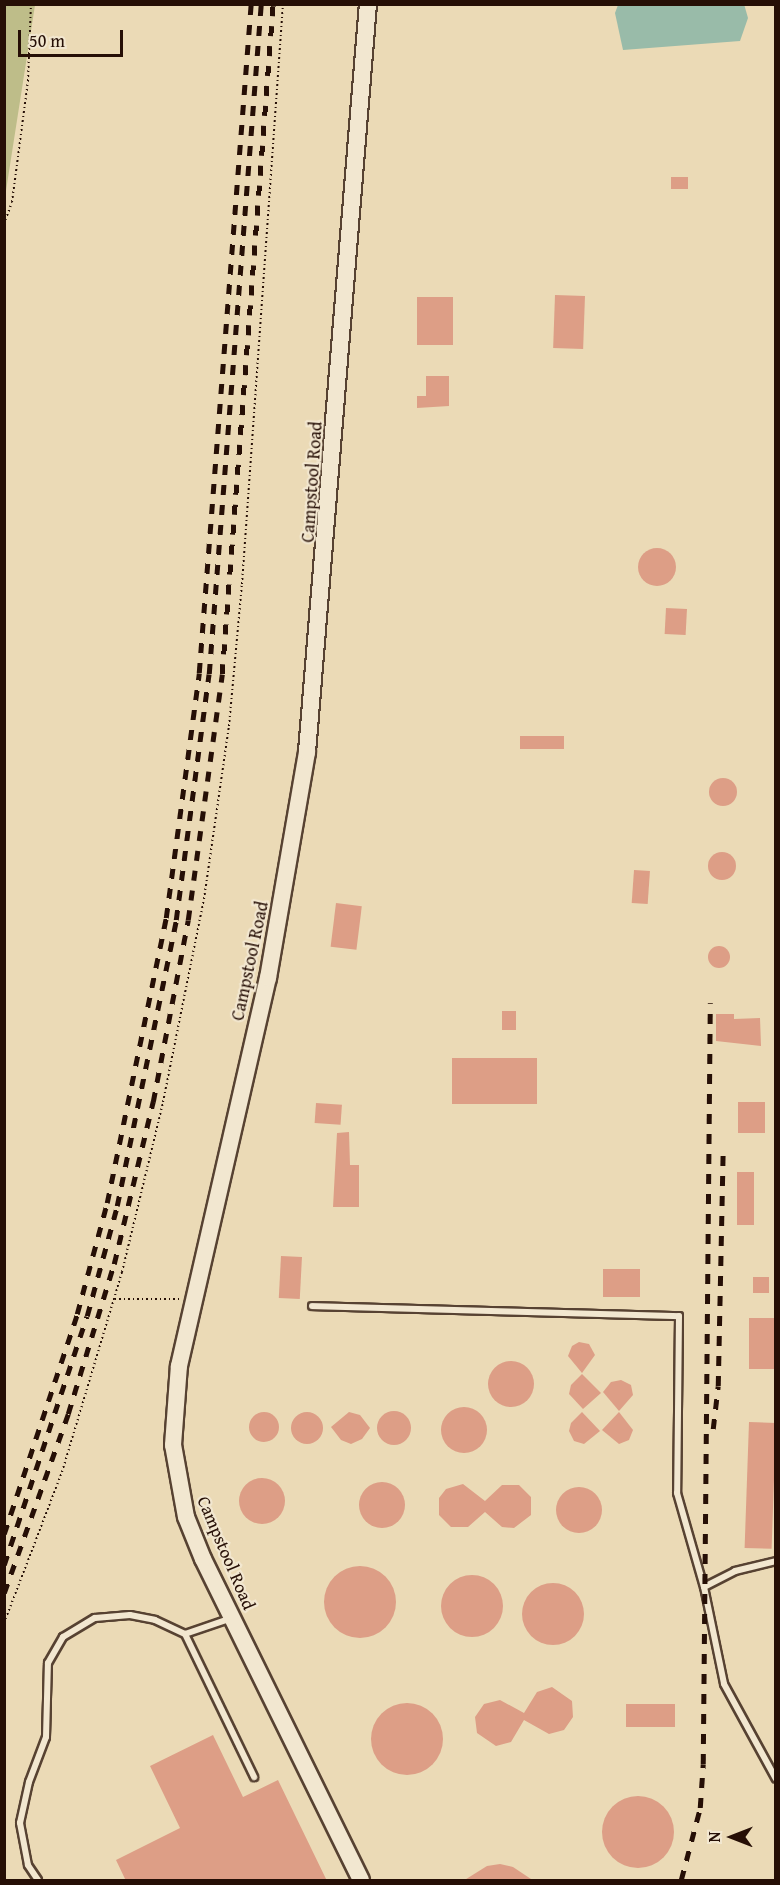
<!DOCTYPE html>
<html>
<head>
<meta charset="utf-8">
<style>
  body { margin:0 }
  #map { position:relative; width:780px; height:1885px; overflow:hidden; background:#ebdab6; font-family:"Gentium Book Plus",serif }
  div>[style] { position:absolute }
  .green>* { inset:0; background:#bebd89 }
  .water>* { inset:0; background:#99bba9 }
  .building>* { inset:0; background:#dd9e86; transform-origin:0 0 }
  .round { border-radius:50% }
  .path>* { height:2px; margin-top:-1px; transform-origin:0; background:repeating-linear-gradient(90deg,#260f06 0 1.5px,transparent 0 4.5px) }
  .roads { filter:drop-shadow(2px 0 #574232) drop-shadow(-2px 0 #574232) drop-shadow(0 2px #574232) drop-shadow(0 -2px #574232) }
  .lane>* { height:6px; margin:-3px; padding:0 3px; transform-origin:3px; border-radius:3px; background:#f2e7d0 }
  .secondary>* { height:16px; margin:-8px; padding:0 8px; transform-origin:8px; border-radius:8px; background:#f2e7d0 }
  .rail>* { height:4.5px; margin-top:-2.25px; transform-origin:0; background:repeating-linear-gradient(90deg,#260f06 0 10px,transparent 0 20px) }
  span { translate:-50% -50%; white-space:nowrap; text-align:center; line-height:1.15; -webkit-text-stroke:4.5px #f2e7d0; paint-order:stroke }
  .street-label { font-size:18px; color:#260f06 }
  .frame { position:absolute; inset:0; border:6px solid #260f06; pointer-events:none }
  .north { position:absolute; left:702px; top:1807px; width:60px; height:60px; -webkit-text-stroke:4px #f2e7d0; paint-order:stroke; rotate:270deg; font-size:16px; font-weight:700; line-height:24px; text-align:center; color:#260f06 }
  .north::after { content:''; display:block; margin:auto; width:21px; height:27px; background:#260f06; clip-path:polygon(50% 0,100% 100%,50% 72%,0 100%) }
  .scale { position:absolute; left:18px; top:30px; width:105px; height:27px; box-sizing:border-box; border:3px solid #260f06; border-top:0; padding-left:8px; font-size:18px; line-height:21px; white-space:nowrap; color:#260f06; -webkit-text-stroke:4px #f2e7d0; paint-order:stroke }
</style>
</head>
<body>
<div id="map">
  <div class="green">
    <div style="clip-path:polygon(5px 4px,35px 5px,5px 197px,4px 5px)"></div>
  </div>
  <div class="water">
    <div style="clip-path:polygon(744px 4px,748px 18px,740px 41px,623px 50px,615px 13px,618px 5px)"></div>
  </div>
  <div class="building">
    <div style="left:671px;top:177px;width:17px;height:12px"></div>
    <div style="left:555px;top:295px;width:30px;height:53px;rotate:2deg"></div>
    <div style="left:417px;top:297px;width:36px;height:48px"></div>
    <div style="clip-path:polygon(426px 376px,449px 376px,449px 406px,417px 408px,417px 396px,426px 396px)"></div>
    <div class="round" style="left:638px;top:548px;width:38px;height:38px"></div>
    <div style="left:666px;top:608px;width:21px;height:26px;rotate:3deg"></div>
    <div style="left:520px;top:736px;width:44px;height:13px"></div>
    <div class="round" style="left:709px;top:778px;width:28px;height:28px"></div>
    <div class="round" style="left:708px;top:852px;width:28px;height:28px"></div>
    <div style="left:634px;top:870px;width:16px;height:33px;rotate:4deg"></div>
    <div style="left:336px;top:903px;width:26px;height:44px;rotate:7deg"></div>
    <div class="round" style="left:708px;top:946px;width:22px;height:22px"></div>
    <div style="left:502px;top:1011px;width:14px;height:19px"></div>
    <div style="clip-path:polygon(716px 1014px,734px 1014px,734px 1019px,760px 1018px,761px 1046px,716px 1041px)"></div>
    <div style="left:537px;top:1058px;width:46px;height:85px;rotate:90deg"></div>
    <div style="left:738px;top:1102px;width:27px;height:31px"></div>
    <div style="left:316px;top:1103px;width:26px;height:20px;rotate:4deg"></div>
    <div style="clip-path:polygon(349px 1132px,350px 1165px,359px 1165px,359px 1207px,333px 1207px,337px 1133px)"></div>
    <div style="left:737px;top:1172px;width:17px;height:53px"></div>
    <div style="left:281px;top:1256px;width:21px;height:42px;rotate:3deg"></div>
    <div style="left:603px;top:1269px;width:37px;height:28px"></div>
    <div style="left:753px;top:1277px;width:16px;height:16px"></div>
    <div style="left:749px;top:1318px;width:27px;height:51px"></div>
    <div style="clip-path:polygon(579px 1342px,589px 1344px,595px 1355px,582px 1373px,568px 1356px,572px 1346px)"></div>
    <div class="round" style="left:488px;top:1361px;width:46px;height:46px"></div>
    <div style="clip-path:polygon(582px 1374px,601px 1393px,583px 1409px,569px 1394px,571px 1385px)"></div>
    <div style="clip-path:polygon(621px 1380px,631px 1385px,633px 1395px,619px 1411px,603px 1392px,611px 1382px)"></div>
    <div class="round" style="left:441px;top:1407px;width:46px;height:46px"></div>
    <div class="round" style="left:377px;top:1411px;width:34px;height:34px"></div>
    <div class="round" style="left:249px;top:1412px;width:30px;height:30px"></div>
    <div style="clip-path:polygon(349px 1412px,360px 1415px,370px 1428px,362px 1439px,351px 1444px,341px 1440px,331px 1427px)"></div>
    <div style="clip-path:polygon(582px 1412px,600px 1431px,584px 1444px,574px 1441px,569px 1431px,571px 1423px)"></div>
    <div style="clip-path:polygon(619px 1412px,633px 1430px,629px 1440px,619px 1444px,602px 1430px)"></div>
    <div class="round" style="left:291px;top:1412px;width:32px;height:32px"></div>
    <div style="left:749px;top:1422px;width:27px;height:126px;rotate:2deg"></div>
    <div class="round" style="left:239px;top:1478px;width:46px;height:46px"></div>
    <div class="round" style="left:359px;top:1482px;width:46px;height:46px"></div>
    <div style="clip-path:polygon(463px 1484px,485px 1501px,502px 1485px,519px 1485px,531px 1497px,531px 1515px,514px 1528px,502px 1527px,485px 1512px,468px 1527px,451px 1527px,439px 1515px,439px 1498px,446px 1489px)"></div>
    <div class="round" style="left:556px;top:1487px;width:46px;height:46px"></div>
    <div class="round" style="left:324px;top:1566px;width:72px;height:72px"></div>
    <div class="round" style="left:441px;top:1575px;width:62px;height:62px"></div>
    <div class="round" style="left:522px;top:1583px;width:62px;height:62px"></div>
    <div style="clip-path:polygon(552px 1687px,572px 1701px,573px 1717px,564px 1730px,549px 1734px,524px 1720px,511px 1742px,496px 1746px,477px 1733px,475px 1717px,484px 1704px,500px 1700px,524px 1713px,537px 1692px)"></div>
    <div class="round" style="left:371px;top:1703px;width:72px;height:72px"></div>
    <div style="left:626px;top:1704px;width:49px;height:23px"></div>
    <div style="clip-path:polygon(213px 1735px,243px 1797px,278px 1780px,327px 1881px,126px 1881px,116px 1860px,180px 1828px,150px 1766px)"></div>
    <div class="round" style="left:602px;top:1796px;width:72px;height:72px"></div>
    <div style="clip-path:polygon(500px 1864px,513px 1867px,534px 1881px,463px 1881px,487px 1866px)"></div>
  </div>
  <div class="path">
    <div style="left:4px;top:224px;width:23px;rotate:-70deg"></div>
    <div style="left:12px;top:202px;width:122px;rotate:-82.5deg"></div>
    <div style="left:28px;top:81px;width:77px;rotate:-87.8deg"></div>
    <div style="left:115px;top:1299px;width:64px"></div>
    <div style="left:4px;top:1623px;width:162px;rotate:-69deg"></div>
    <div style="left:62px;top:1472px;width:209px;rotate:-73.3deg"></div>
    <div style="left:122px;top:1272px;width:175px;rotate:-76.4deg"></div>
    <div style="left:163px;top:1102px;width:207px;rotate:-78.6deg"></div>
    <div style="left:204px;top:899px;width:175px;rotate:-81.8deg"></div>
    <div style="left:229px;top:726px;width:143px;rotate:-84.8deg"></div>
    <div style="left:242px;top:584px;width:581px;rotate:-85.96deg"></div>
  </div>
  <div class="roads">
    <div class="lane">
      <div style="left:312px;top:1306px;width:367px;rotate:1.6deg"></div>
      <div style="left:679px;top:1316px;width:177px;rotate:90.6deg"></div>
      <div style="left:677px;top:1493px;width:98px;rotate:74deg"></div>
      <div style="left:704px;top:1587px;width:99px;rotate:78.3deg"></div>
      <div style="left:724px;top:1684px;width:108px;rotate:61.3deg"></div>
      <div style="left:704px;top:1587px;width:35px;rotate:-27deg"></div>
      <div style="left:735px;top:1571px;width:42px;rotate:-13.7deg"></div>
      <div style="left:185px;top:1634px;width:159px;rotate:64.2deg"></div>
      <div style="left:38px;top:1880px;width:18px;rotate:-124deg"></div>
      <div style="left:28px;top:1865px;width:43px;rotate:-100.8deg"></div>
      <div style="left:20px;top:1823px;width:42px;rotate:-77.6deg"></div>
      <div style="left:29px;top:1782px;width:48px;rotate:-69.3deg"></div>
      <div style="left:46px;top:1737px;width:74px;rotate:-88.5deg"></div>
      <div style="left:48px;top:1663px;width:30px;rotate:-60deg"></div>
      <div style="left:63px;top:1637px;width:37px;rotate:-31deg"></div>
      <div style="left:95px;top:1618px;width:35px;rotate:-5deg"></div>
      <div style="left:130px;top:1615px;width:25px;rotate:11deg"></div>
      <div style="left:155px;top:1620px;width:33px;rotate:25deg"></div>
      <div style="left:185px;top:1634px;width:50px;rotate:-18.8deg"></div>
    </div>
    <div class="secondary">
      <div style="left:361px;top:1880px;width:358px;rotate:-116.2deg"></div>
      <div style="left:203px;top:1559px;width:45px;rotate:-112deg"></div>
      <div style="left:186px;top:1517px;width:73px;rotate:-100.2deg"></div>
      <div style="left:173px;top:1445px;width:79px;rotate:-85.7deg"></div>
      <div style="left:179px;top:1366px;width:398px;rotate:-77.1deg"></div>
      <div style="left:268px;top:978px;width:229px;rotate:-80.2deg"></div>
      <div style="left:307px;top:752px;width:750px;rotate:-85.34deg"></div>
    </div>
  </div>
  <div class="rail">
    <div style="left:713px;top:1429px;width:43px;rotate:-83.4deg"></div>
    <div style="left:718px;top:1386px;width:240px;rotate:-88.8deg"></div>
    <div style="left:4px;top:1534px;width:232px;rotate:-71.6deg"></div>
    <div style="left:77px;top:1314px;width:115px;rotate:-74.9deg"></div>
    <div style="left:107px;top:1203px;width:291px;rotate:-78.3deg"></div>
    <div style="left:166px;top:918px;width:247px;rotate:-82.3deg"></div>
    <div style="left:199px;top:673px;width:671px;rotate:-85.56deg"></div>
    <div style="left:4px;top:1565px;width:262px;rotate:-71.6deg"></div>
    <div style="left:87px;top:1316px;width:114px;rotate:-74.7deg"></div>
    <div style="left:117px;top:1206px;width:292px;rotate:-78.3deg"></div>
    <div style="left:176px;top:920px;width:248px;rotate:-82.4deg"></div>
    <div style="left:209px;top:674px;width:672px;rotate:-85.56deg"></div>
    <div style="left:4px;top:1593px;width:190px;rotate:-70.3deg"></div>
    <div style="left:68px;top:1414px;width:157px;rotate:-73deg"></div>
    <div style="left:114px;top:1264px;width:167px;rotate:-76.5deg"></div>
    <div style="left:153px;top:1102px;width:185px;rotate:-79.1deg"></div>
    <div style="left:188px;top:920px;width:248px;rotate:-82.1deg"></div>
    <div style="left:222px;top:674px;width:672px;rotate:-85.65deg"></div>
    <div style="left:681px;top:1880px;width:74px;rotate:-75.2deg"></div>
    <div style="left:700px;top:1808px;width:44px;rotate:-86.1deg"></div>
    <div style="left:703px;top:1764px;width:761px;rotate:-89.47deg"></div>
  </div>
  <div class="street-label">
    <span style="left:312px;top:482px;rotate:-86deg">Campstool Road</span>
    <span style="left:250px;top:961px;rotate:-78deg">Campstool Road</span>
    <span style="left:226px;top:1553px;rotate:67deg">Campstool Road</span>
  </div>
  <div class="frame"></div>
  <div class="north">N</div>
  <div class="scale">50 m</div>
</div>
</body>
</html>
